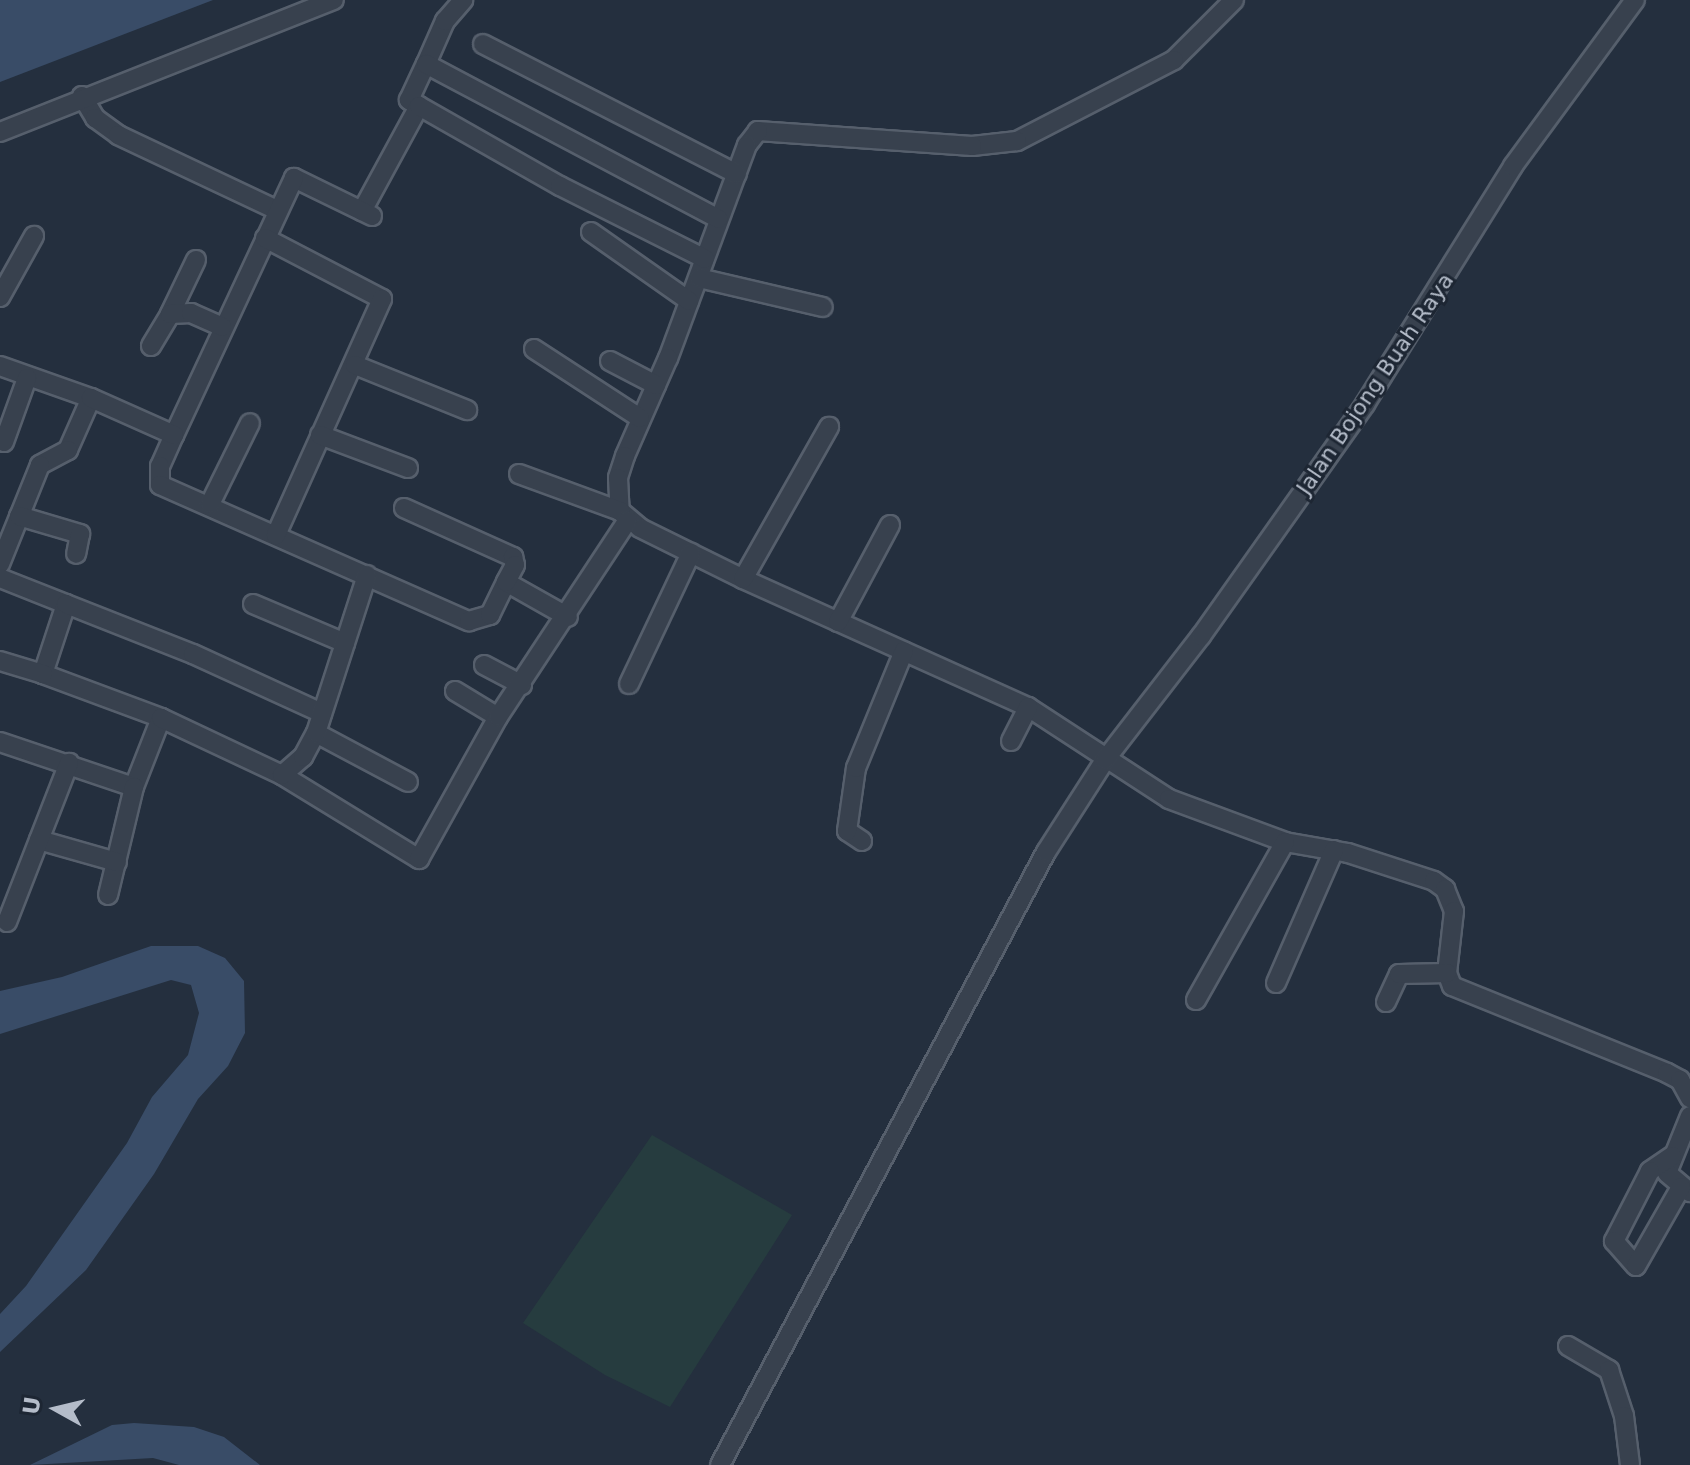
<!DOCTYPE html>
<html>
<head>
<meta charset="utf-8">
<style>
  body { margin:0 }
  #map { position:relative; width:1690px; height:1465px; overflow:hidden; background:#242f3e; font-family:"DejaVu Sans",sans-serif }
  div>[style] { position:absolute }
  .green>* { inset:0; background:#263c3f }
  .water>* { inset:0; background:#394c67 }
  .roads { filter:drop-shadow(2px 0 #565f6c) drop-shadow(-2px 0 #565f6c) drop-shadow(0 2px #565f6c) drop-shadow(0 -2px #565f6c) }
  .minor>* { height:18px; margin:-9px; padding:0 9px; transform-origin:9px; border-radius:9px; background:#38414e }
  span { translate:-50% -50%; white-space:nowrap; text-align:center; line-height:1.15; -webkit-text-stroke:6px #1d2633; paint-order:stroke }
  .street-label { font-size:22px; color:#b4bcc9 }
  .north { position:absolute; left:16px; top:1369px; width:80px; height:80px; -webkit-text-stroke:6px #1d2633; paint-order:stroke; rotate:278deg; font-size:22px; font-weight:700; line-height:32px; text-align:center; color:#b4bcc9 }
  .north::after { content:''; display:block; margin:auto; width:28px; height:36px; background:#b4bcc9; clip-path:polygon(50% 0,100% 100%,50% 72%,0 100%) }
</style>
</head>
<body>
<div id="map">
  <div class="green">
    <div style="clip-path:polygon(652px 1135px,792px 1215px,670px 1407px,605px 1375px,523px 1323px)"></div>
  </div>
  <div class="water">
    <div style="clip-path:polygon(0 0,213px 0,0 82px)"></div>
    <div style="clip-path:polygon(151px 946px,198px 946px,225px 958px,244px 981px,245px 1033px,228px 1066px,198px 1099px,154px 1174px,86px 1270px,0 1352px,0 1314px,26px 1286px,127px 1143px,152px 1097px,188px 1055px,199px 1013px,191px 985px,171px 980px,0 1034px,0 991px,62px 977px)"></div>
    <div style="clip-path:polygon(134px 1423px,194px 1427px,224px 1437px,260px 1465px,179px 1465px,153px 1458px,30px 1465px,112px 1425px)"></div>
  </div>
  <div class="roads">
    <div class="minor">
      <div style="left:1234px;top:0;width:85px;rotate:135deg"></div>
      <div style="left:1174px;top:60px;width:177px;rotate:152.7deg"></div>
      <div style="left:1017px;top:141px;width:45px;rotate:173.7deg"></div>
      <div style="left:972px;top:146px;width:215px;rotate:-176deg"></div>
      <div style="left:758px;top:131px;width:18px;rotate:128deg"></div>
      <div style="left:747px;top:145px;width:227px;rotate:110.3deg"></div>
      <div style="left:668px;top:358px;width:107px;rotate:113.7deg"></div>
      <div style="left:625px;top:456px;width:23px;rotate:108deg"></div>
      <div style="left:618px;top:478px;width:33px;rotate:87deg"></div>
      <div style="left:620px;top:511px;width:26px;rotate:40deg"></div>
      <div style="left:640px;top:528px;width:115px;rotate:26.3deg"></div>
      <div style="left:743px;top:579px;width:312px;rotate:24.2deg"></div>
      <div style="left:1028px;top:707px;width:168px;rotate:33.1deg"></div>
      <div style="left:1169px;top:799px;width:124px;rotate:20.3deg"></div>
      <div style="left:1285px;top:842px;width:64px;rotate:9.9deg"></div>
      <div style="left:1348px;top:853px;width:90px;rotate:18deg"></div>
      <div style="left:1434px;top:881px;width:14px;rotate:36deg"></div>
      <div style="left:1445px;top:889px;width:24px;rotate:68deg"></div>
      <div style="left:1454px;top:911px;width:62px;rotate:96.4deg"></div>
      <div style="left:1447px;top:973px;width:14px;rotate:69deg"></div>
      <div style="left:1452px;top:986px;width:232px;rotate:22deg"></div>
      <div style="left:1667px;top:1073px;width:15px;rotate:28deg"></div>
      <div style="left:1680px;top:1080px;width:21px;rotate:61deg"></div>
      <div style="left:483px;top:44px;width:285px;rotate:27.1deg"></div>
      <div style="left:426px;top:64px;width:47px;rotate:-66.2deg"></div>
      <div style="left:445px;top:21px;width:28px;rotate:-49deg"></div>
      <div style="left:82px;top:96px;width:26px;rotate:59deg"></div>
      <div style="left:95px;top:118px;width:29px;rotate:36deg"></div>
      <div style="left:118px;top:135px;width:176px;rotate:25.3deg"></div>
      <div style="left:419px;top:106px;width:12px;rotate:-149deg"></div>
      <div style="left:409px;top:100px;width:40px;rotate:-65deg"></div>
      <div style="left:426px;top:64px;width:331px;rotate:27.9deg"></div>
      <div style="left:0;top:132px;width:359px;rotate:-21.6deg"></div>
      <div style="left:362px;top:211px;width:119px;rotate:-61.5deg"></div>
      <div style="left:419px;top:106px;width:162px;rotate:29.6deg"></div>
      <div style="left:560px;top:186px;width:162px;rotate:26.7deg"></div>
      <div style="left:372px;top:216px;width:87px;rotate:-154deg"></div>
      <div style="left:294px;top:178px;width:284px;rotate:115deg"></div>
      <div style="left:174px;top:435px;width:34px;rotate:114deg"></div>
      <div style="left:160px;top:466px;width:19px;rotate:90deg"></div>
      <div style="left:160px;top:485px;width:338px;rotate:23.8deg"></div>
      <div style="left:469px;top:621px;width:22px;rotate:-16deg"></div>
      <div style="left:490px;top:615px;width:37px;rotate:-64deg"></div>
      <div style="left:506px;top:582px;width:71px;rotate:29.4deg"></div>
      <div style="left:591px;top:232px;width:120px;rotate:35.1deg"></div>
      <div style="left:265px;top:238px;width:132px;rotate:27.5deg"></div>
      <div style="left:382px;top:299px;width:259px;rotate:114.2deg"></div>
      <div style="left:699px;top:278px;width:127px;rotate:13.2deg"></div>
      <div style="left:0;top:297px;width:70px;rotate:-60.9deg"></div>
      <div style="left:170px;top:314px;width:60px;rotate:-64.3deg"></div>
      <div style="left:151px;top:346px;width:37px;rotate:-59deg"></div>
      <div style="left:170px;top:314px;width:21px;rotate:-3deg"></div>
      <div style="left:191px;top:313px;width:34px;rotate:24deg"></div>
      <div style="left:534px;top:349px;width:126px;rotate:33.1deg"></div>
      <div style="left:610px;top:361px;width:52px;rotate:27.6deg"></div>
      <div style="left:355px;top:365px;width:121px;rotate:21.9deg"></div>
      <div style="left:0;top:366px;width:96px;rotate:19.4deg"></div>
      <div style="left:91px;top:398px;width:57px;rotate:113.9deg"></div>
      <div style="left:68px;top:450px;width:32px;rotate:152deg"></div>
      <div style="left:40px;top:465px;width:107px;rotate:112deg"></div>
      <div style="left:91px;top:398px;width:91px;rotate:24deg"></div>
      <div style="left:320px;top:435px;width:94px;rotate:20.6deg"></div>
      <div style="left:4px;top:442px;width:68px;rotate:-70.2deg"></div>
      <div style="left:519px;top:474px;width:108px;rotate:20.1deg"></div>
      <div style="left:210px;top:504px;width:90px;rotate:-63.7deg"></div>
      <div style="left:404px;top:508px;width:120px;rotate:24.2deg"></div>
      <div style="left:513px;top:557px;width:8px;rotate:76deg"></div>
      <div style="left:515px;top:565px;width:19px;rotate:118deg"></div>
      <div style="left:19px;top:516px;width:64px;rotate:16.4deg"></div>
      <div style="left:80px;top:534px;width:20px;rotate:101deg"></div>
      <div style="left:0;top:578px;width:71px;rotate:21.5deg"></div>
      <div style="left:66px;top:604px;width:74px;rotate:108.2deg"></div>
      <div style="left:43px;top:674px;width:126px;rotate:20.4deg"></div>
      <div style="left:161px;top:718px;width:74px;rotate:111.4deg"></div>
      <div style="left:743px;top:579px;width:175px;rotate:-60.5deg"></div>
      <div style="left:66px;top:604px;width:136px;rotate:21.5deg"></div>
      <div style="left:193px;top:654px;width:142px;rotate:24.6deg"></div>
      <div style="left:253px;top:604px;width:100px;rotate:23deg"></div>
      <div style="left:838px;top:622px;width:110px;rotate:-61.8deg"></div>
      <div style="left:0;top:661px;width:45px;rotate:16.8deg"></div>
      <div style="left:484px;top:665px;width:43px;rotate:27.8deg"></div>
      <div style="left:629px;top:684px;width:145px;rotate:-64.7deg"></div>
      <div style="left:455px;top:691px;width:50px;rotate:31.2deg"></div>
      <div style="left:161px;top:718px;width:134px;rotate:25.2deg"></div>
      <div style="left:282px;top:775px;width:161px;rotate:31.5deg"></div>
      <div style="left:419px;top:859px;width:162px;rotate:-60.9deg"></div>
      <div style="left:498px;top:717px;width:236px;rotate:-56.6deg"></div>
      <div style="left:316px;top:733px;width:104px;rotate:28deg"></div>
      <div style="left:1011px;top:741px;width:38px;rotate:-63deg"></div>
      <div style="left:0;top:742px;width:141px;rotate:18.6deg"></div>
      <div style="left:134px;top:787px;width:111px;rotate:103.5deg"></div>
      <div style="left:282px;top:775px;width:28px;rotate:-41deg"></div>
      <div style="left:303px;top:757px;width:27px;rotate:-62deg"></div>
      <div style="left:316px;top:733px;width:166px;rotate:-72.1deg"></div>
      <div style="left:39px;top:840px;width:81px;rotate:15.8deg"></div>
      <div style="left:862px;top:841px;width:18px;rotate:-146deg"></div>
      <div style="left:847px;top:831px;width:64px;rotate:-81.9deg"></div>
      <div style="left:856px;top:768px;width:126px;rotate:-67.7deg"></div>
      <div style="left:7px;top:922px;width:171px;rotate:-68.7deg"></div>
      <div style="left:1276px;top:983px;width:145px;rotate:-66.4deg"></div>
      <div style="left:1196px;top:1000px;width:181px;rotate:-60.6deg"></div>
      <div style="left:1386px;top:1002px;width:31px;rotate:-65deg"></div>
      <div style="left:1399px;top:974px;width:48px;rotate:-1.2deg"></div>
      <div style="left:1690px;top:1116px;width:61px;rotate:112deg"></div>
      <div style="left:1667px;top:1173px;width:30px;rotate:40deg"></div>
      <div style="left:1672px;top:1156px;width:27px;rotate:146deg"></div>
      <div style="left:1650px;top:1171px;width:79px;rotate:117.2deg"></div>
      <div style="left:1614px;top:1241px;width:33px;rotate:49deg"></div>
      <div style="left:1636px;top:1266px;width:91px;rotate:-60.3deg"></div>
      <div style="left:1568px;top:1346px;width:48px;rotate:30.3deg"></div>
      <div style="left:1609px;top:1370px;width:48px;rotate:71.9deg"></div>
      <div style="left:1624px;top:1416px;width:49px;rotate:83deg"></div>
      <div style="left:720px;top:1465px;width:694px;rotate:-62deg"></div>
      <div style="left:1046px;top:852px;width:109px;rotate:-57.3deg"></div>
      <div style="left:1105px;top:760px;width:157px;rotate:-52.3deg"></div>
      <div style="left:1201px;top:636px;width:284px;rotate:-54.7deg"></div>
      <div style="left:1365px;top:404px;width:280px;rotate:-58.1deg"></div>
      <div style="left:1513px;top:166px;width:206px;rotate:-53.7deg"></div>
    </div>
  </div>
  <div class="street-label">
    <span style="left:1375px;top:384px;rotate:-56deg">Jalan Bojong Buah Raya</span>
  </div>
  <div class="north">U</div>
</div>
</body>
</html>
